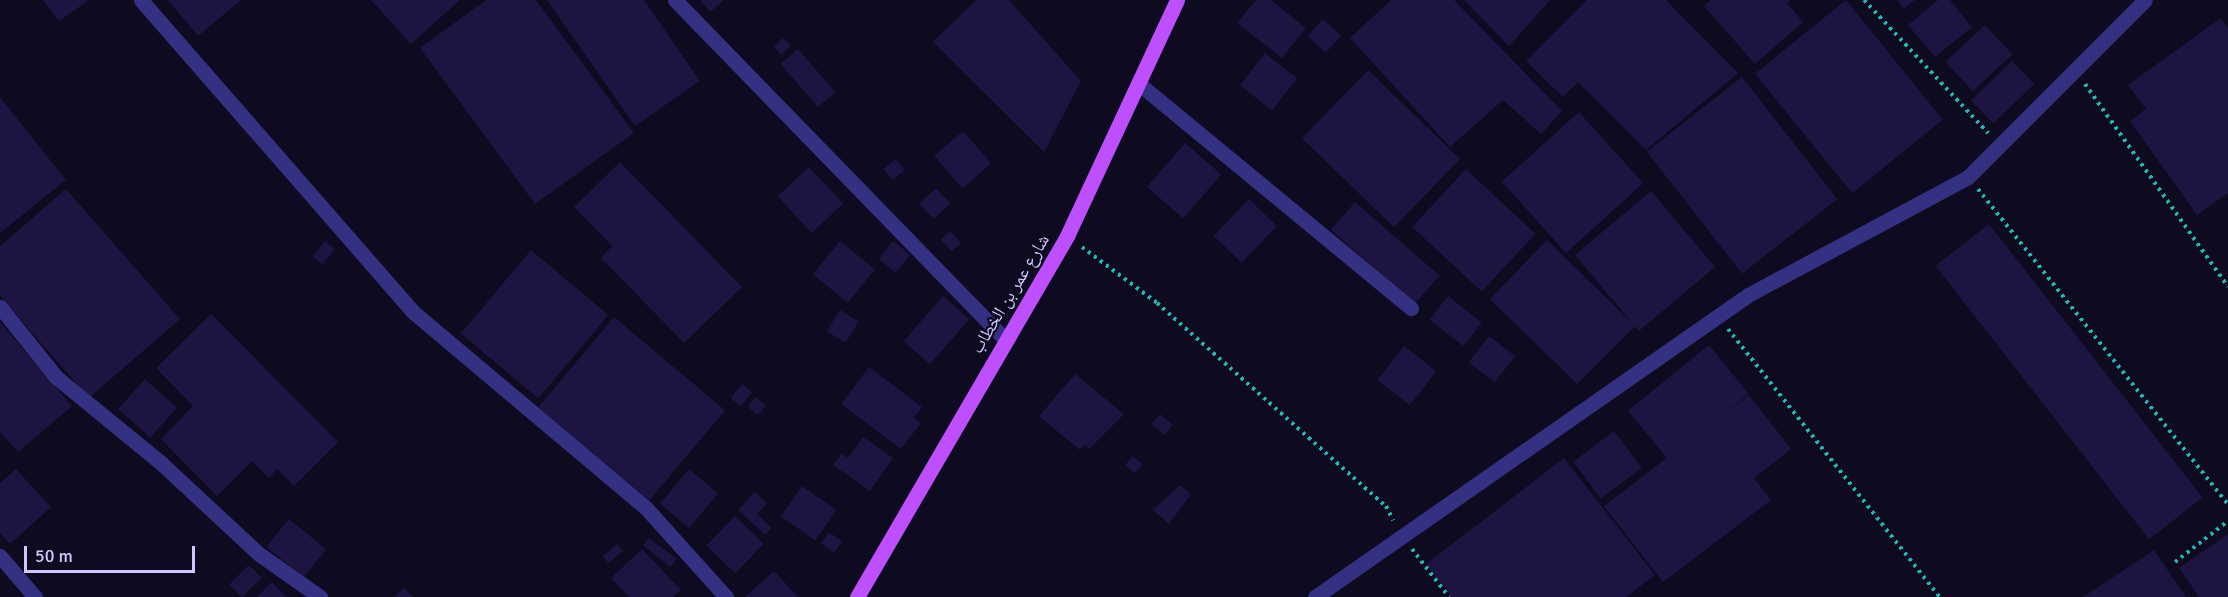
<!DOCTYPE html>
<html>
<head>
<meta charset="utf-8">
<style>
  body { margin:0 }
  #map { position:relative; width:2228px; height:597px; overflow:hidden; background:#0e0a1f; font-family:Signika,"Noto Naskh Arabic",sans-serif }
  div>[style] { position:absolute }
  .building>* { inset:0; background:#1e1441; transform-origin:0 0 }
  .path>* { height:4px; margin-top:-2px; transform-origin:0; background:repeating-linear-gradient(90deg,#21b9b1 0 3px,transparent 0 7.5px) }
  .minor>* { height:15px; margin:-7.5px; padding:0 7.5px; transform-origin:7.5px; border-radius:7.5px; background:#343082 }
  .major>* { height:15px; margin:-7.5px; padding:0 7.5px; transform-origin:7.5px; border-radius:7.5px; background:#be4fff }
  span { translate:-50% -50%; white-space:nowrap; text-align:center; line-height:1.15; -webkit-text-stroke:4.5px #0e0a1f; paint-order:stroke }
  .street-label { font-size:18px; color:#cec8ff }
  .scale { position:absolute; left:24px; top:546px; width:171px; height:27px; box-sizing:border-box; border:3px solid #cec8ff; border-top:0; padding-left:8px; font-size:18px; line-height:21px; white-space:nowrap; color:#cec8ff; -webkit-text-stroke:4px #0e0a1f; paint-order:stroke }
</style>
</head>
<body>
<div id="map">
  <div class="building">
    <div style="clip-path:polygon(43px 0,89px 0,59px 21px)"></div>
    <div style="clip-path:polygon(168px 0,241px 0,198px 36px)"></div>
    <div style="clip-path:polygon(371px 0,460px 0,411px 44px)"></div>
    <div style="clip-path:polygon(486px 0,536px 0,634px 133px,535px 204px,420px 48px)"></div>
    <div style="clip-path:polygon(547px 0,644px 0,700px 81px,635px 126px)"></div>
    <div style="clip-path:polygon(700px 0,724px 0,710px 12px)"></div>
    <div style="clip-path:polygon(976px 0,1009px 0,1081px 81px,1044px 152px,933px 42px)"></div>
    <div style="clip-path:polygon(1256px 0,1271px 0,1306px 28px,1282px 58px,1237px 23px)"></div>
    <div style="clip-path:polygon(1391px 0,1454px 0,1562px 111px,1541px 134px,1503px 100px,1450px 147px,1350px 38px)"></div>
    <div style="clip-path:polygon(1464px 0,1550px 0,1509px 46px)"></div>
    <div style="clip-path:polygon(1587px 0,1666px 0,1738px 73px,1646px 150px,1578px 82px,1563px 97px,1526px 61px)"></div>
    <div style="clip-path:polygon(1711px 0,1790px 0,1787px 3px,1803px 22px,1755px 64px,1704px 6px)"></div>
    <div style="left:1846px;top:0;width:154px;height:117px;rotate:51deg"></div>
    <div style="clip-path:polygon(1897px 0,1915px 0,1904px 9px)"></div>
    <div style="clip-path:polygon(1938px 0,1950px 0,1972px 27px,1935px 57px,1908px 25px)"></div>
    <div style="clip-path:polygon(2221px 18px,2228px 28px,2228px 193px,2197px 215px,2130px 121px,2146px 109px,2128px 85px)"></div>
    <div style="left:1323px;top:19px;width:25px;height:23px;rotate:43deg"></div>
    <div style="left:1985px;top:25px;width:40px;height:54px;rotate:47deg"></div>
    <div style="left:783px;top:38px;width:11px;height:13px;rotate:45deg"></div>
    <div style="left:798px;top:49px;width:57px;height:23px;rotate:49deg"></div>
    <div style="left:1265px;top:53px;width:41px;height:41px;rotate:38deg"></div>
    <div style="left:2012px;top:61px;width:32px;height:57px;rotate:46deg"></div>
    <div style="left:1368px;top:70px;width:128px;height:95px;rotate:44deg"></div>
    <div style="left:1742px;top:77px;width:155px;height:121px;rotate:52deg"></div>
    <div style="clip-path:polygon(0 97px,66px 180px,0 233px)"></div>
    <div style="left:1579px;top:112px;width:96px;height:104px;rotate:48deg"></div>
    <div style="left:963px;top:131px;width:43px;height:38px;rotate:49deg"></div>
    <div style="left:1185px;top:143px;width:48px;height:58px;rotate:41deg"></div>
    <div style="left:896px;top:159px;width:14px;height:16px;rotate:51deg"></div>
    <div style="clip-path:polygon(620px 162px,742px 287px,684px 343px,601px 258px,612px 246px,574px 207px)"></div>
    <div style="left:809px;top:167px;width:50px;height:43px;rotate:47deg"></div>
    <div style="left:1466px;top:169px;width:95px;height:79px;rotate:43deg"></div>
    <div style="left:936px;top:188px;width:21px;height:23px;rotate:47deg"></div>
    <div style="clip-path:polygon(66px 189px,180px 319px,89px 398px,0 296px,0 246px)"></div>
    <div style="clip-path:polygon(1651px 191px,1715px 267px,1639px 331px,1635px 326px,1577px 384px,1490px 299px,1547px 240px,1633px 324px,1575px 255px)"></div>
    <div style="left:1249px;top:199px;width:39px;height:51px;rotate:44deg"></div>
    <div style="left:1355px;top:202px;width:112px;height:37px;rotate:41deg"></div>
    <div style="left:1989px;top:224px;width:347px;height:68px;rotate:52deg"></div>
    <div style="left:950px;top:231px;width:16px;height:13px;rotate:47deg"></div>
    <div style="left:325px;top:241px;width:13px;height:20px;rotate:39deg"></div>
    <div style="left:840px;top:241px;width:45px;height:43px;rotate:39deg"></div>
    <div style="left:893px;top:241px;width:22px;height:23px;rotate:39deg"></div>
    <div style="left:531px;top:250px;width:101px;height:109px;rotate:40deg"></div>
    <div style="left:943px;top:296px;width:35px;height:60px;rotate:41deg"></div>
    <div style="left:1448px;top:296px;width:43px;height:30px;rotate:38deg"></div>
    <div style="left:840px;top:310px;width:22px;height:25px;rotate:32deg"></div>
    <div style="clip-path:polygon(211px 314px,338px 442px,294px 486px,277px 469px,269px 478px,252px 461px,217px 496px,161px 439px,193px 406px,156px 368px)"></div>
    <div style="left:614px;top:317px;width:145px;height:118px;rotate:40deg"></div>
    <div style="clip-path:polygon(0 322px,72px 406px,18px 452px,0 432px)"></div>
    <div style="left:1489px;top:336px;width:33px;height:33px;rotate:38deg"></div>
    <div style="left:1709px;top:345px;width:63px;height:104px;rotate:51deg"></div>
    <div style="left:1404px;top:346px;width:41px;height:43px;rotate:38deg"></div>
    <div style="clip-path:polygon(869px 367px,922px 407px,914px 418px,921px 423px,901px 449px,841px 404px)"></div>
    <div style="clip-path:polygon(1075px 374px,1124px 414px,1089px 449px,1085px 445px,1080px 450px,1039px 416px)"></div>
    <div style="left:145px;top:379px;width:43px;height:40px;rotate:42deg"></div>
    <div style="left:742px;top:384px;width:13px;height:18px;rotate:39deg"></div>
    <div style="clip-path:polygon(1749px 395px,1791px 449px,1754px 478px,1771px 500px,1663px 582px,1604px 506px)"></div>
    <div style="left:756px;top:397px;width:13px;height:13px;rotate:39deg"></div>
    <div style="left:1160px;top:414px;width:17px;height:13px;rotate:40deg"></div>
    <div style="left:1614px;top:431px;width:46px;height:51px;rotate:53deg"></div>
    <div style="clip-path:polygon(863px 437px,893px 458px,870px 491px,833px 465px,842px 453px,848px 458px)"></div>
    <div style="left:1133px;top:456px;width:13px;height:12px;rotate:42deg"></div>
    <div style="clip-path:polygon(1564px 458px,1655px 575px,1626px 597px,1452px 597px,1426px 564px)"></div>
    <div style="clip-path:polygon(16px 469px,51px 507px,10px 544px,0 533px,0 483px)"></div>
    <div style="left:689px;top:469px;width:38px;height:45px;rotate:40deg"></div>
    <div style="clip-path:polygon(1180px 485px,1191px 494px,1169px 524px,1153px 510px)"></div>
    <div style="left:802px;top:486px;width:42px;height:37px;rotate:35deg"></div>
    <div style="clip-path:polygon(755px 492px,767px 503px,757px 514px,772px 528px,765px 535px,738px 510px)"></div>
    <div style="left:735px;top:516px;width:40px;height:41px;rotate:44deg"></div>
    <div style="left:289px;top:519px;width:48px;height:36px;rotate:39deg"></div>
    <div style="left:829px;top:532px;width:16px;height:14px;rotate:35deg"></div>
    <div style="clip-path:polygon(2228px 534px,2228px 597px,2199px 597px,2179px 568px)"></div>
    <div style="clip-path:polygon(649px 538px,677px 559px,670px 567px,643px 545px)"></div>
    <div style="left:617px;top:544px;width:9px;height:19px;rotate:49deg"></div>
    <div style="clip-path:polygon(642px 549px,681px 590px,673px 597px,629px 597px,611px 578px)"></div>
    <div style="clip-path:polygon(2154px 550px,2186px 597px,2083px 597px)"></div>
    <div style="left:249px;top:565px;width:18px;height:28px;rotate:45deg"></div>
    <div style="clip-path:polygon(774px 571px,798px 597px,745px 597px)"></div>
    <div style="clip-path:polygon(272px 582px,286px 597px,257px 597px)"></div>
    <div style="clip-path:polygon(404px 588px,413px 597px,394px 597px)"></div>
  </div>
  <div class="path">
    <div style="left:1864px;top:0;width:182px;rotate:47deg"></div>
    <div style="left:2085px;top:84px;width:248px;rotate:54.8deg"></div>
    <div style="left:1978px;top:189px;width:402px;rotate:51.6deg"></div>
    <div style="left:1082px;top:247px;width:94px;rotate:36.7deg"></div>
    <div style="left:1157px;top:303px;width:306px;rotate:41.6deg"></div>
    <div style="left:1386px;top:506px;width:16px;rotate:63deg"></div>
    <div style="left:1728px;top:329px;width:342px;rotate:51.7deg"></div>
    <div style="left:1412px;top:549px;width:61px;rotate:52.4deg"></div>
    <div style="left:2175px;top:562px;width:67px;rotate:-37.7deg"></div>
  </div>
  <div class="minor">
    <div style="left:141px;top:0;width:413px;rotate:48.9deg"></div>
    <div style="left:412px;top:311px;width:306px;rotate:40.1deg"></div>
    <div style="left:646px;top:508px;width:120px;rotate:48deg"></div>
    <div style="left:675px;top:0;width:473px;rotate:45.8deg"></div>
    <div style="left:1138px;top:83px;width:354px;rotate:39.5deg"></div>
    <div style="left:0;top:307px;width:90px;rotate:51.3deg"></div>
    <div style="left:56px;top:377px;width:136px;rotate:39.3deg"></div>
    <div style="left:161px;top:463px;width:134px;rotate:42.9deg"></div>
    <div style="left:259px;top:554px;width:75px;rotate:35.2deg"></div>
    <div style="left:0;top:556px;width:54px;rotate:49.5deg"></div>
    <div style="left:1315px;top:597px;width:528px;rotate:-34.89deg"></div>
    <div style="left:1748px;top:295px;width:250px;rotate:-28.2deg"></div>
    <div style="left:1968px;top:177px;width:250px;rotate:-45deg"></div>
  </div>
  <div class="major">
    <div style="left:857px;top:597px;width:418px;rotate:-59.8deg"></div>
    <div style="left:1067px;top:236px;width:260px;rotate:-65deg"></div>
  </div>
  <div class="street-label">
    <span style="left:1010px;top:294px;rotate:-59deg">شارع عمر بن الخطاب</span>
  </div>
  <div class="scale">50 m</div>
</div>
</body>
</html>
